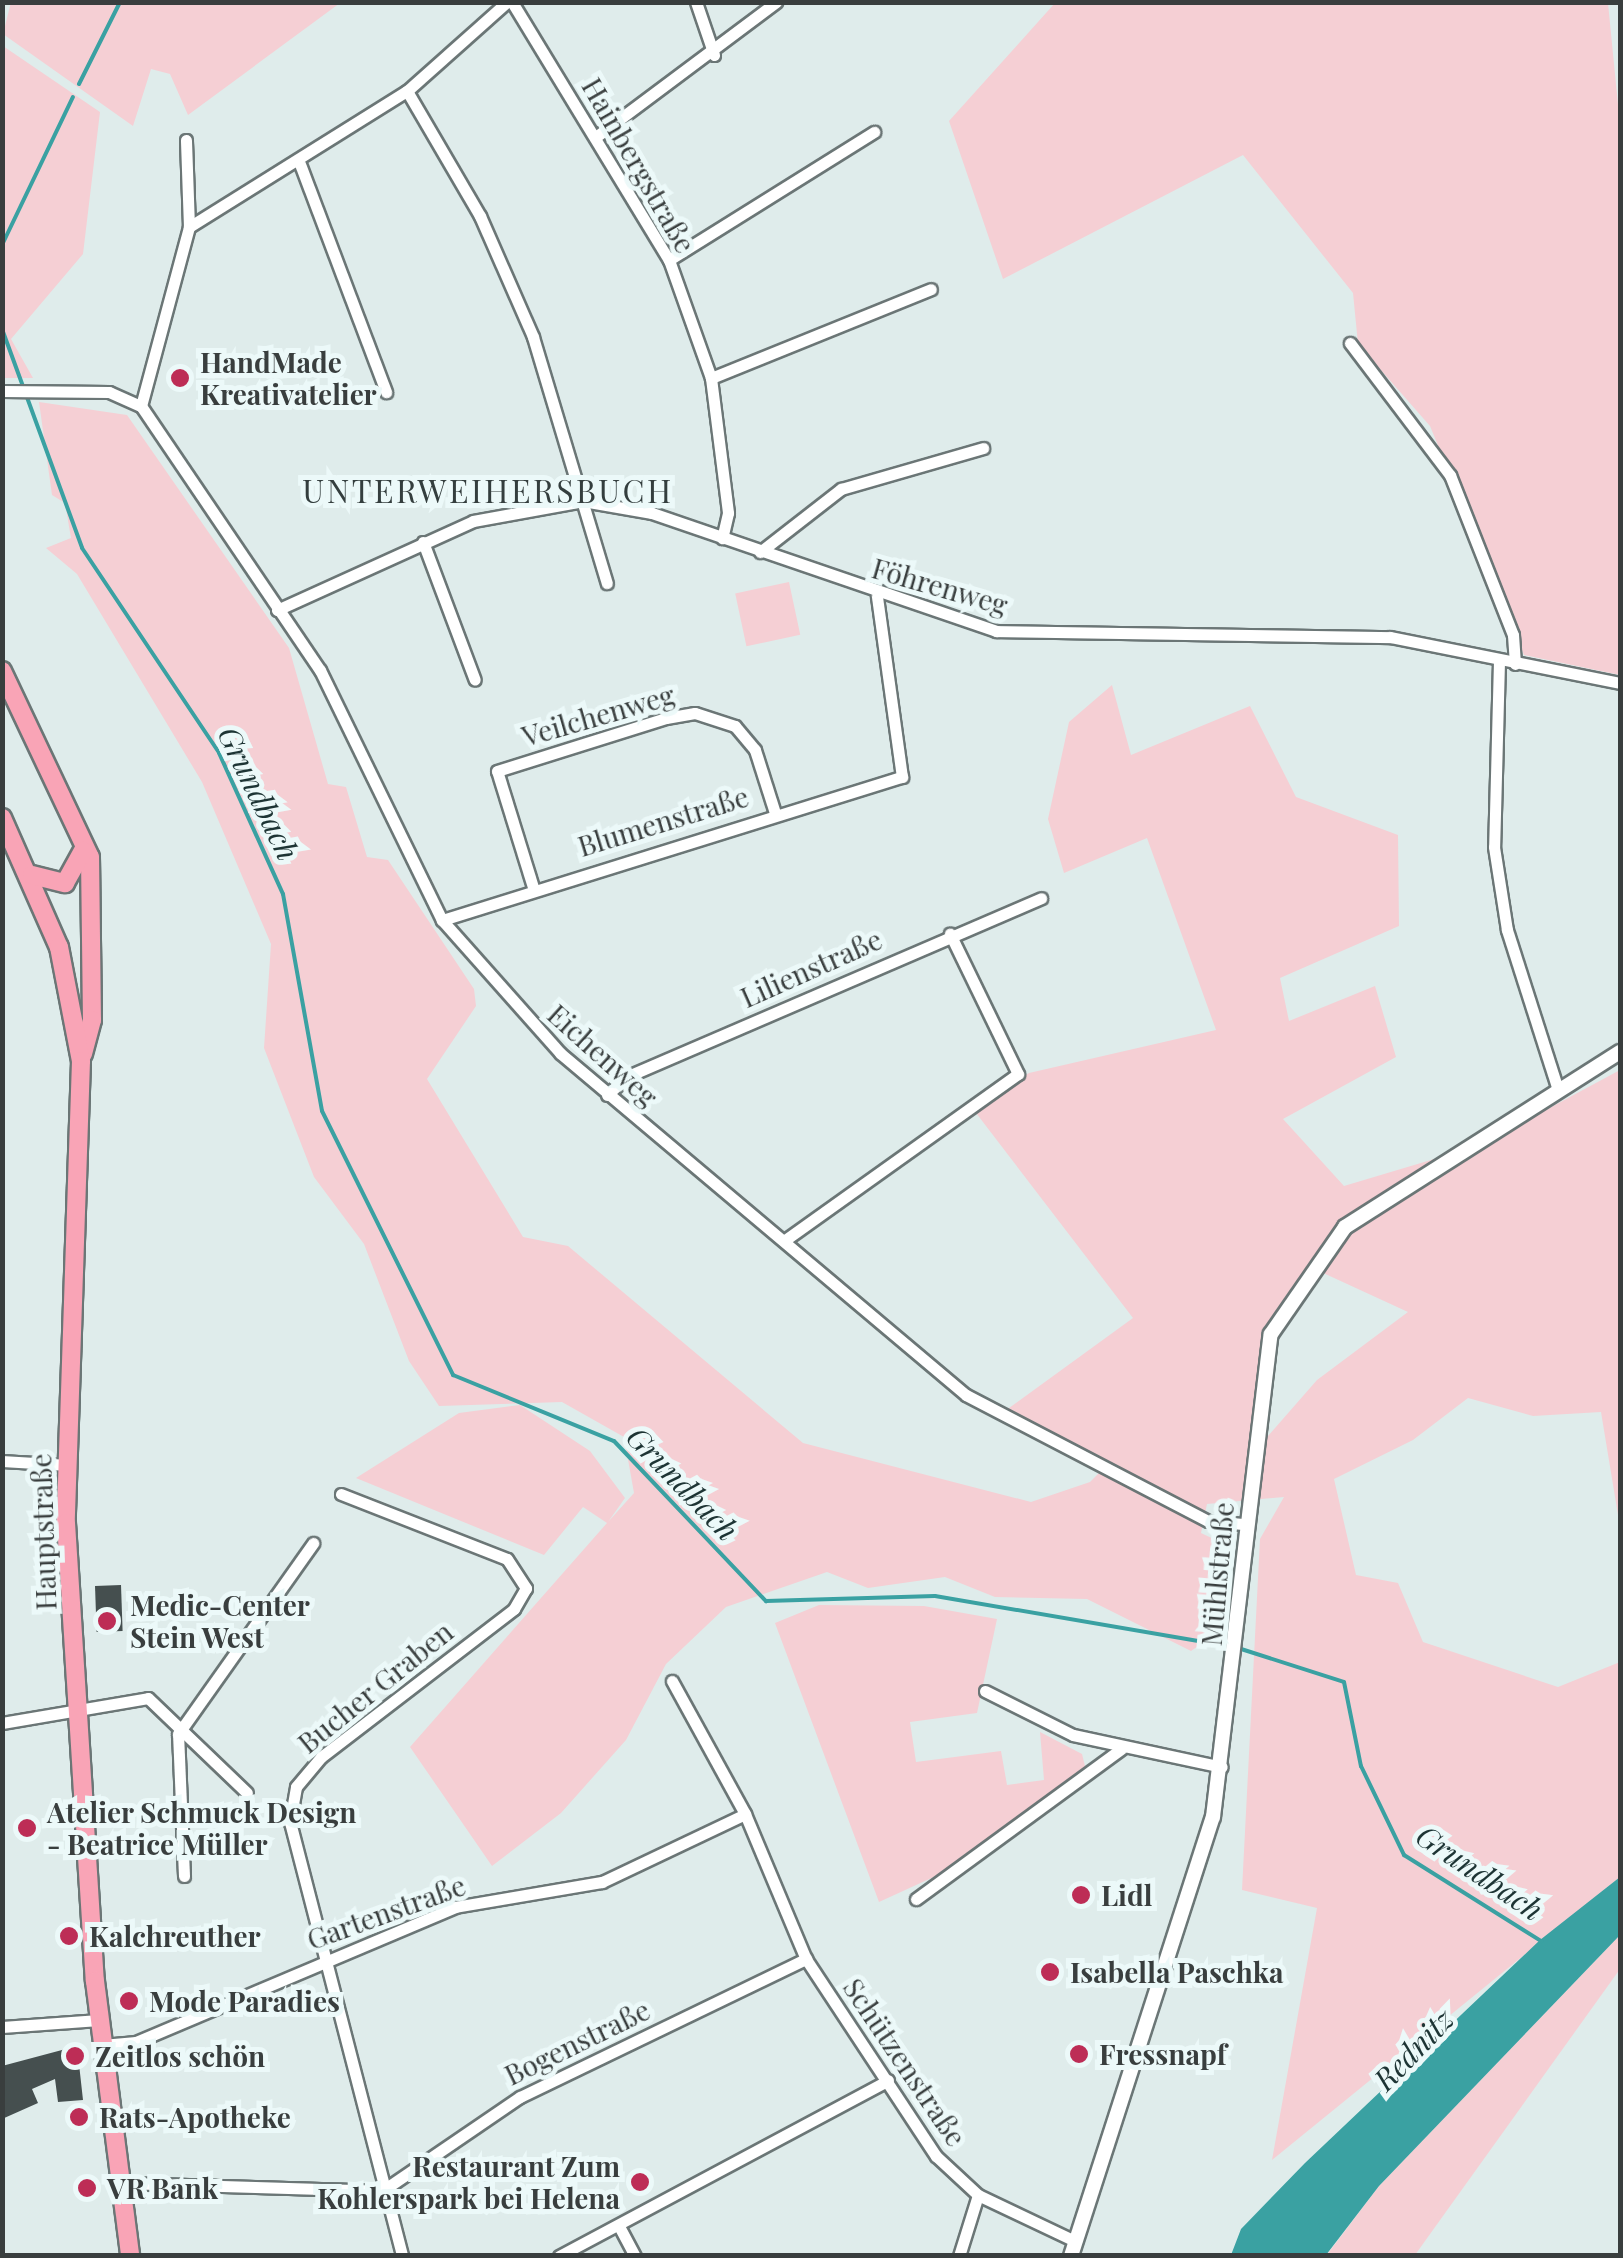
<!DOCTYPE html>
<html>
<head>
<meta charset="utf-8">
<style>
  body { margin:0 }
  #map { position:relative; width:1623px; height:2258px; overflow:hidden; background:#dfeceb; font-family:"Playfair Display",serif }
  div>[style] { position:absolute }
  .green>* { inset:0; background:#f5cfd4; transform-origin:0 0 }
  .water>* { inset:0; background:#3aa1a2 }
  .stream>* { height:4px; margin:-2px; padding:0 2px; transform-origin:2px; border-radius:2px; background:#3aa1a2 }
  .building>* { inset:0; background:#454f4f; transform-origin:0 0 }
  .roads { filter:drop-shadow(2px 0 #6b7676) drop-shadow(-2px 0 #6b7676) drop-shadow(0 2px #6b7676) drop-shadow(0 -2px #6b7676) }
  .minor>* { height:11px; margin:-5.5px; padding:0 5.5px; transform-origin:5.5px; border-radius:5.5px; background:#fff }
  .tertiary>* { height:14px; margin:-7px; padding:0 7px; transform-origin:7px; border-radius:7px; background:#fff }
  .primary>* { height:18px; margin:-9px; padding:0 9px; transform-origin:9px; border-radius:9px; background:#f9a4b6 }
  .dots>* { width:28px; height:28px; translate:-50% -50%; box-sizing:border-box; border:5px solid #ecf9f9; border-radius:50% }
  span { translate:-50% -50%; white-space:nowrap; text-align:center; line-height:1.15; -webkit-text-stroke:10px #ecf9f9; paint-order:stroke }
  .street-label { font-size:28px; color:#393e3e }
  .poi-label { font-size:28px; color:#393e3e; font-weight:700 }
  .left { translate:0 -50%; text-align:left }
  .right { translate:-100% -50%; text-align:right }
  .water-label { font-size:30px; color:#1d3434; font-style:italic }
  .quarter-label { font-size:32px; color:#343e3e; letter-spacing:2.5px }
  .frame { position:absolute; inset:0; border:5px solid #393e3e; pointer-events:none }
</style>
</head>
<body>
<div id="map">
  <div class="green">
    <div style="clip-path:polygon(11px 2px,340px 2px,340px 3px,188px 115px,170px 74px,151px 69px,133px 126px,3px 34px)"></div>
    <div style="clip-path:polygon(1055px 3px,1608px 3px,1620px 125px,1620px 675px,1524px 655px,1430px 426px,1358px 344px,1353px 293px,1243px 155px,1003px 279px,949px 121px)"></div>
    <div style="clip-path:polygon(3px 46px,100px 112px,83px 254px,11px 339px,33px 378px,3px 378px)"></div>
    <div style="clip-path:polygon(evenodd,39px 402px,127px 415px,289px 648px,328px 784px,346px 787px,367px 857px,388px 860px,474px 989px,476px 1006px,427px 1079px,523px 1237px,568px 1246px,803px 1443px,1031px 1502px,1090px 1482px,1106px 1466px,1005px 1411px,1133px 1318px,973px 1109px,1029px 1073px,1216px 1030px,1147px 838px,1064px 873px,1048px 819px,1069px 722px,1112px 685px,1131px 755px,1250px 706px,1296px 797px,1398px 835px,1399px 926px,1280px 978px,1289px 1021px,1375px 986px,1396px 1057px,1283px 1119px,1344px 1186px,1481px 1145px,1620px 1070px,1620px 1527px,1601px 1412px,1533px 1416px,1468px 1398px,1413px 1440px,1334px 1479px,1356px 1575px,1398px 1583px,1423px 1642px,1558px 1687px,1620px 1662px,1620px 1877px,1272px 2160px,1317px 1908px,1242px 1890px,1260px 1539px,1284px 1497px,1207px 1504px,1201px 1533px,1220px 1542px,1214px 1635px,1191px 1651px,1087px 1599px,995px 1597px,945px 1577px,868px 1588px,827px 1572px,726px 1607px,666px 1664px,626px 1740px,561px 1813px,492px 1866px,410px 1747px,607px 1523px,583px 1507px,544px 1555px,356px 1478px,459px 1413px,520px 1405px,590px 1451px,625px 1498px,608px 1522px,634px 1493px,624px 1437px,562px 1402px,439px 1406px,409px 1361px,364px 1244px,314px 1177px,264px 1048px,271px 944px,202px 782px,77px 574px,46px 548px,71px 538px,65px 503px,52px 495px,39px 402px,1308px 1266px,1408px 1312px,1317px 1380px,1261px 1444px,1261px 1378px,1308px 1266px)"></div>
    <div style="left:789px;top:582px;width:54px;height:55px;rotate:78deg"></div>
    <div style="clip-path:polygon(819px 1605px,924px 1606px,997px 1619px,977px 1713px,910px 1722px,916px 1762px,1001px 1751px,1007px 1785px,1044px 1780px,1040px 1732px,1082px 1754px,1086px 1770px,962px 1864px,879px 1902px,775px 1623px)"></div>
    <div style="clip-path:polygon(1620px 1935px,1620px 1969px,1415px 2255px,1326px 2256px,1379px 2186px)"></div>
  </div>
  <div class="water">
    <div style="clip-path:polygon(1620px 1877px,1620px 1935px,1379px 2186px,1326px 2255px,1231px 2255px,1241px 2229px,1305px 2163px,1540px 1940px)"></div>
  </div>
  <div class="stream">
    <div style="left:79px;top:84px;width:92px;rotate:-63.4deg"></div>
    <div style="left:2px;top:245px;width:164px;rotate:-64.4deg"></div>
    <div style="left:2px;top:329px;width:233px;rotate:69.9deg"></div>
    <div style="left:82px;top:548px;width:247px;rotate:56.2deg"></div>
    <div style="left:219px;top:753px;width:155px;rotate:65.6deg"></div>
    <div style="left:283px;top:894px;width:220px;rotate:79.8deg"></div>
    <div style="left:322px;top:1111px;width:295px;rotate:63.6deg"></div>
    <div style="left:453px;top:1375px;width:174px;rotate:22.3deg"></div>
    <div style="left:614px;top:1441px;width:221px;rotate:46.5deg"></div>
    <div style="left:766px;top:1601px;width:169px;rotate:-1.7deg"></div>
    <div style="left:935px;top:1596px;width:298px;rotate:9.7deg"></div>
    <div style="left:1238px;top:1648px;width:111px;rotate:17.8deg"></div>
    <div style="left:1344px;top:1682px;width:86px;rotate:78.6deg"></div>
    <div style="left:1361px;top:1766px;width:99px;rotate:64.2deg"></div>
    <div style="left:1404px;top:1855px;width:162px;rotate:32.1deg"></div>
  </div>
  <div class="building">
    <div style="left:121px;top:1585px;width:46px;height:26px;rotate:88deg"></div>
    <div style="clip-path:polygon(77px 2046px,83px 2100px,58px 2102px,55px 2079px,32px 2089px,38px 2103px,2px 2119px,2px 2066px)"></div>
  </div>
  <div class="roads">
    <div class="minor">
      <div style="left:512px;top:2px;width:302px;rotate:58.7deg"></div>
      <div style="left:669px;top:260px;width:125px;rotate:70.4deg"></div>
      <div style="left:711px;top:378px;width:136px;rotate:82.8deg"></div>
      <div style="left:728px;top:513px;width:26px;rotate:103deg"></div>
      <div style="left:696px;top:2px;width:56px;rotate:71.2deg"></div>
      <div style="left:407px;top:91px;width:145px;rotate:59.7deg"></div>
      <div style="left:480px;top:216px;width:132px;rotate:66.3deg"></div>
      <div style="left:533px;top:337px;width:257px;rotate:73.3deg"></div>
      <div style="left:597px;top:136px;width:224px;rotate:-36.8deg"></div>
      <div style="left:300px;top:164px;width:244px;rotate:69.3deg"></div>
      <div style="left:189px;top:227px;width:257px;rotate:-32deg"></div>
      <div style="left:407px;top:91px;width:134px;rotate:-41.7deg"></div>
      <div style="left:669px;top:260px;width:242px;rotate:-32deg"></div>
      <div style="left:1350px;top:343px;width:166px;rotate:52.9deg"></div>
      <div style="left:1450px;top:475px;width:172px;rotate:68.5deg"></div>
      <div style="left:1513px;top:635px;width:29px;rotate:86deg"></div>
      <div style="left:711px;top:378px;width:237px;rotate:-22deg"></div>
      <div style="left:2px;top:391px;width:107px;rotate:0.5deg"></div>
      <div style="left:109px;top:392px;width:35px;rotate:24deg"></div>
      <div style="left:141px;top:406px;width:319px;rotate:55.9deg"></div>
      <div style="left:320px;top:670px;width:278px;rotate:64deg"></div>
      <div style="left:442px;top:920px;width:178px;rotate:48.4deg"></div>
      <div style="left:560px;top:1053px;width:531px;rotate:40.11deg"></div>
      <div style="left:966px;top:1395px;width:273px;rotate:27.5deg"></div>
      <div style="left:1208px;top:1521px;width:38px;rotate:5deg"></div>
      <div style="left:141px;top:406px;width:185px;rotate:-75deg"></div>
      <div style="left:189px;top:227px;width:87px;rotate:-92deg"></div>
      <div style="left:423px;top:542px;width:147px;rotate:69.4deg"></div>
      <div style="left:760px;top:552px;width:103px;rotate:-37.9deg"></div>
      <div style="left:841px;top:489px;width:148px;rotate:-16.1deg"></div>
      <div style="left:277px;top:610px;width:215px;rotate:-24.4deg"></div>
      <div style="left:473px;top:521px;width:112px;rotate:-10.3deg"></div>
      <div style="left:583px;top:501px;width:70px;rotate:9.9deg"></div>
      <div style="left:652px;top:513px;width:364px;rotate:18.9deg"></div>
      <div style="left:996px;top:631px;width:394px;rotate:0.9deg"></div>
      <div style="left:1390px;top:637px;width:235px;rotate:11.3deg"></div>
      <div style="left:1499px;top:661px;width:186px;rotate:91.5deg"></div>
      <div style="left:1494px;top:847px;width:84px;rotate:81.1deg"></div>
      <div style="left:1507px;top:930px;width:168px;rotate:72.3deg"></div>
      <div style="left:533px;top:887px;width:121px;rotate:-107.2deg"></div>
      <div style="left:497px;top:771px;width:177px;rotate:-17.4deg"></div>
      <div style="left:666px;top:718px;width:29px;rotate:-10deg"></div>
      <div style="left:695px;top:713px;width:42px;rotate:18deg"></div>
      <div style="left:735px;top:726px;width:31px;rotate:50deg"></div>
      <div style="left:755px;top:750px;width:66px;rotate:72.4deg"></div>
      <div style="left:442px;top:920px;width:482px;rotate:-17.3deg"></div>
      <div style="left:902px;top:777px;width:183px;rotate:-97.9deg"></div>
      <div style="left:607px;top:1095px;width:26px;rotate:-43deg"></div>
      <div style="left:626px;top:1077px;width:452px;rotate:-23.3deg"></div>
      <div style="left:785px;top:1240px;width:286px;rotate:-35.5deg"></div>
      <div style="left:1018px;top:1074px;width:156px;rotate:-115.9deg"></div>
      <div style="left:2px;top:1461px;width:65px;rotate:3.5deg"></div>
      <div style="left:341px;top:1494px;width:178px;rotate:21.4deg"></div>
      <div style="left:507px;top:1559px;width:35px;rotate:57deg"></div>
      <div style="left:526px;top:1588px;width:24px;rotate:120deg"></div>
      <div style="left:514px;top:1609px;width:243px;rotate:142.5deg"></div>
      <div style="left:321px;top:1757px;width:39px;rotate:130deg"></div>
      <div style="left:296px;top:1787px;width:36px;rotate:100deg"></div>
      <div style="left:290px;top:1822px;width:448px;rotate:75.5deg"></div>
      <div style="left:672px;top:1681px;width:152px;rotate:61.2deg"></div>
      <div style="left:745px;top:1814px;width:157px;rotate:67.2deg"></div>
      <div style="left:806px;top:1959px;width:236px;rotate:56.6deg"></div>
      <div style="left:936px;top:2156px;width:57px;rotate:42.9deg"></div>
      <div style="left:978px;top:2195px;width:107px;rotate:25.4deg"></div>
      <div style="left:985px;top:1691px;width:98px;rotate:26.6deg"></div>
      <div style="left:1073px;top:1735px;width:152px;rotate:12.1deg"></div>
      <div style="left:2px;top:1723px;width:148px;rotate:-9.7deg"></div>
      <div style="left:148px;top:1698px;width:137px;rotate:43.8deg"></div>
      <div style="left:184px;top:1876px;width:142px;rotate:-92.4deg"></div>
      <div style="left:178px;top:1734px;width:234px;rotate:-54.7deg"></div>
      <div style="left:916px;top:1899px;width:254px;rotate:-36.2deg"></div>
      <div style="left:2px;top:2027px;width:97px;rotate:-4.1deg"></div>
      <div style="left:102px;top:2045px;width:34px;rotate:-5deg"></div>
      <div style="left:136px;top:2042px;width:346px;rotate:-22.9deg"></div>
      <div style="left:455px;top:1907px;width:149px;rotate:-9.7deg"></div>
      <div style="left:602px;top:1882px;width:158px;rotate:-25.4deg"></div>
      <div style="left:120px;top:2183px;width:262px;rotate:1.7deg"></div>
      <div style="left:382px;top:2191px;width:167px;rotate:-34.3deg"></div>
      <div style="left:520px;top:2097px;width:318px;rotate:-25.8deg"></div>
      <div style="left:620px;top:2228px;width:32px;rotate:62deg"></div>
      <div style="left:559px;top:2256px;width:373px;rotate:-28.1deg"></div>
      <div style="left:959px;top:2256px;width:64px;rotate:-72.7deg"></div>
    </div>
    <div class="tertiary">
      <div style="left:1071px;top:2256px;width:461px;rotate:-72.1deg"></div>
      <div style="left:1213px;top:1817px;width:486px;rotate:-83.2deg"></div>
      <div style="left:1271px;top:1334px;width:130px;rotate:-55.3deg"></div>
      <div style="left:1345px;top:1227px;width:326px;rotate:-32.5deg"></div>
    </div>
    <div class="primary">
      <div style="left:2px;top:671px;width:206px;rotate:64.7deg"></div>
      <div style="left:90px;top:857px;width:163px;rotate:89.3deg"></div>
      <div style="left:92px;top:1020px;width:35px;rotate:105deg"></div>
      <div style="left:2px;top:818px;width:141px;rotate:66.2deg"></div>
      <div style="left:59px;top:947px;width:116px;rotate:79.1deg"></div>
      <div style="left:81px;top:1061px;width:462px;rotate:91.9deg"></div>
      <div style="left:66px;top:1523px;width:459px;rotate:86.4deg"></div>
      <div style="left:95px;top:1981px;width:277px;rotate:82.7deg"></div>
      <div style="left:32px;top:875px;width:34px;rotate:14deg"></div>
      <div style="left:65px;top:883px;width:37px;rotate:-61deg"></div>
    </div>
  </div>
  <div class="dots">
    <div style="left:180px;top:378px;background:#bd2d56"></div>
    <div style="left:107px;top:1621px;background:#bd2d56"></div>
    <div style="left:27px;top:1828px;background:#bd2d56"></div>
    <div style="left:1081px;top:1895px;background:#bd2d56"></div>
    <div style="left:69px;top:1936px;background:#bd2d56"></div>
    <div style="left:1050px;top:1972px;background:#bd2d56"></div>
    <div style="left:129px;top:2001px;background:#bd2d56"></div>
    <div style="left:1079px;top:2054px;background:#bd2d56"></div>
    <div style="left:75px;top:2056px;background:#bd2d56"></div>
    <div style="left:79px;top:2117px;background:#bd2d56"></div>
    <div style="left:640px;top:2182px;background:#bd2d56"></div>
    <div style="left:87px;top:2188px;background:#bd2d56"></div>
  </div>
  <div class="street-label">
    <span style="left:639px;top:165px;rotate:60deg">Hainbergstraße</span>
    <span style="left:940px;top:586px;rotate:16deg">Föhrenweg</span>
    <span style="left:598px;top:715px;rotate:-16deg">Veilchenweg</span>
    <span style="left:663px;top:821px;rotate:-17deg">Blumenstraße</span>
    <span style="left:811px;top:968px;rotate:-24deg">Lilienstraße</span>
    <span style="left:603px;top:1055px;rotate:42deg">Eichenweg</span>
    <span style="left:43px;top:1532px;rotate:-92deg">Hauptstraße</span>
    <span style="left:1217px;top:1574px;rotate:-85deg">Mühlstraße</span>
    <span style="left:375px;top:1687px;rotate:-39deg">Bucher Graben</span>
    <span style="left:386px;top:1912px;rotate:-20deg">Gartenstraße</span>
    <span style="left:577px;top:2042px;rotate:-26deg">Bogenstraße</span>
    <span style="left:905px;top:2062px;rotate:56deg">Schützenstraße</span>
  </div>
  <div class="poi-label">
    <span class="left" style="left:200px;top:378px">HandMade<br>Kreativatelier</span>
    <span class="left" style="left:130px;top:1621px">Medic-Center<br>Stein West</span>
    <span class="left" style="left:47px;top:1828px">Atelier Schmuck Design<br>- Beatrice Müller</span>
    <span class="left" style="left:1101px;top:1895px">Lidl</span>
    <span class="left" style="left:89px;top:1936px">Kalchreuther</span>
    <span class="left" style="left:1070px;top:1972px">Isabella Paschka</span>
    <span class="left" style="left:149px;top:2001px">Mode Paradies</span>
    <span class="left" style="left:1099px;top:2054px">Fressnapf</span>
    <span class="left" style="left:95px;top:2056px">Zeitlos schön</span>
    <span class="left" style="left:99px;top:2117px">Rats-Apotheke</span>
    <span class="right" style="left:620px;top:2182px">Restaurant Zum<br>Kohlerspark bei Helena</span>
    <span class="left" style="left:107px;top:2188px">VR Bank</span>
  </div>
  <div class="water-label">
    <span style="left:259px;top:793px;rotate:64deg">Grundbach</span>
    <span style="left:683px;top:1483px;rotate:46deg">Grundbach</span>
    <span style="left:1480px;top:1872px;rotate:34deg">Grundbach</span>
    <span style="left:1413px;top:2049px;rotate:-46deg">Rednitz</span>
  </div>
  <div class="quarter-label">
    <span style="left:488px;top:490px">UNTERWEIHERSBUCH</span>
  </div>
  <div class="frame"></div>
</div>
</body>
</html>
